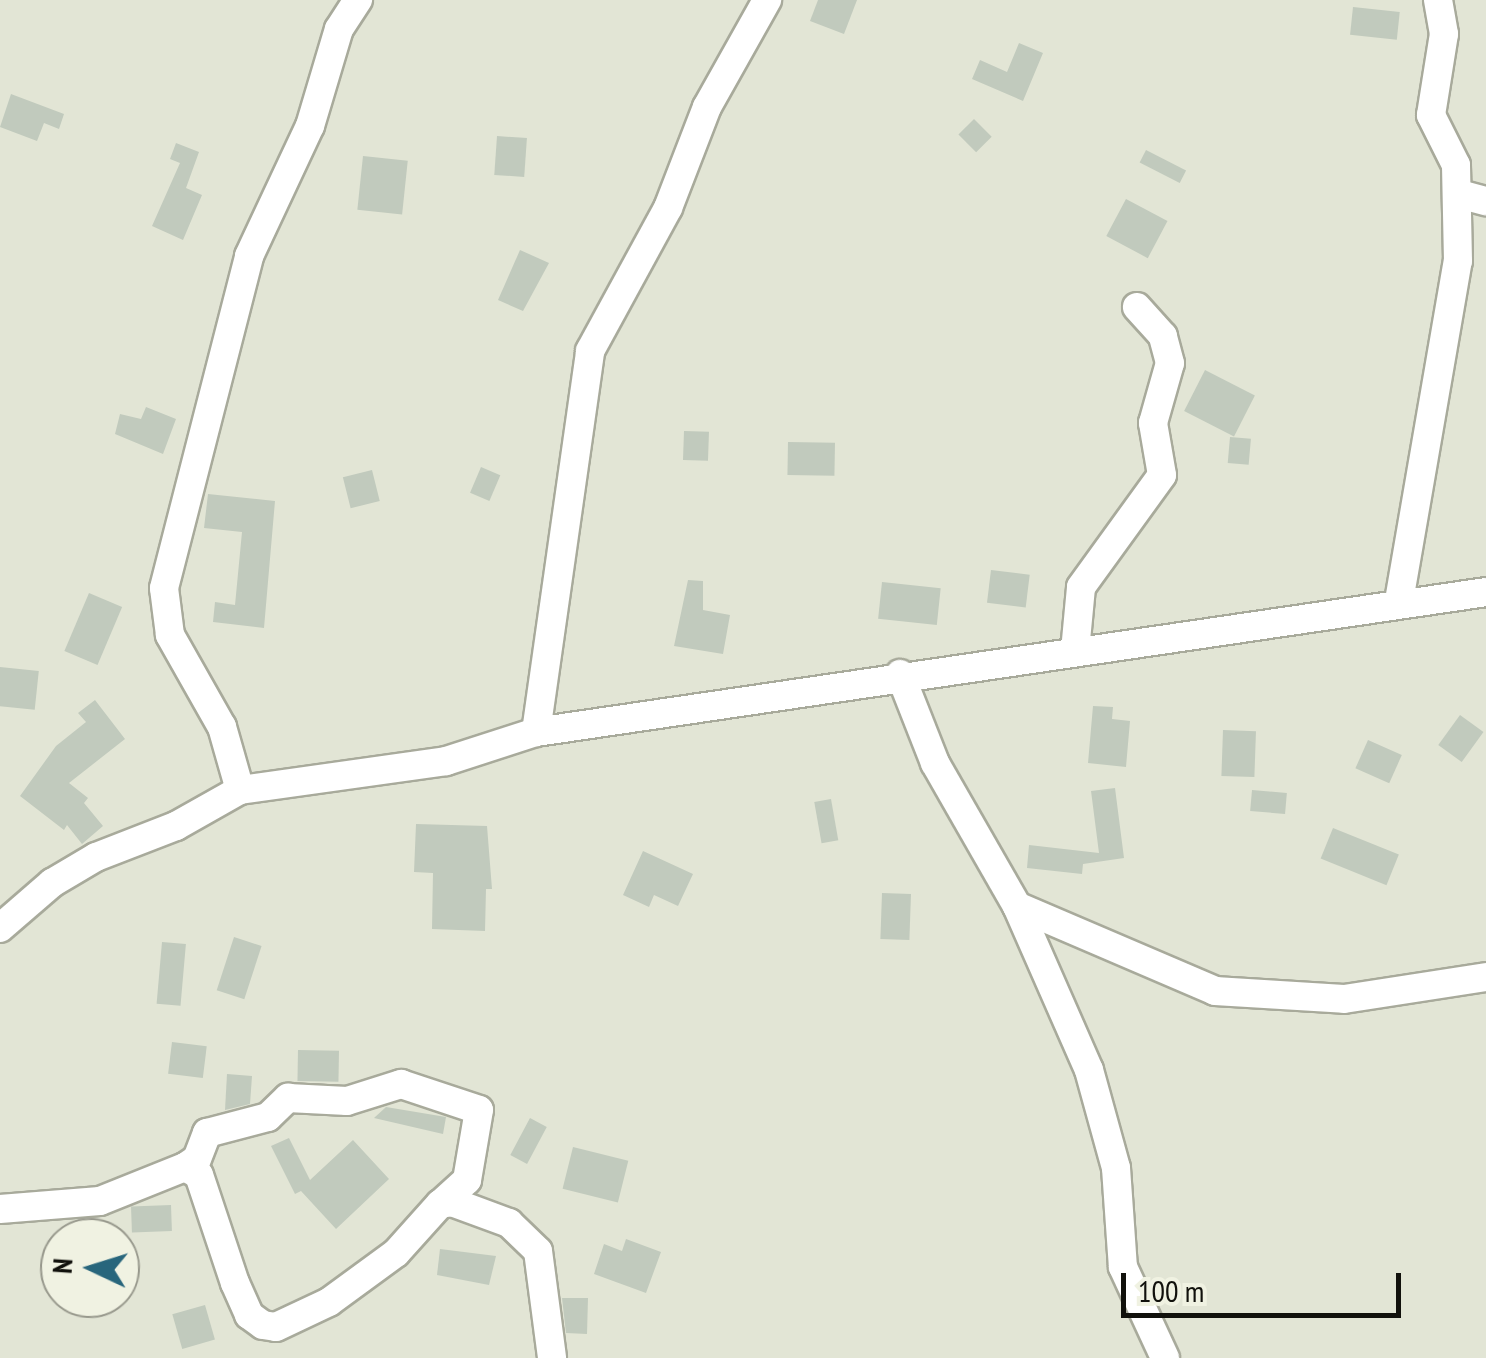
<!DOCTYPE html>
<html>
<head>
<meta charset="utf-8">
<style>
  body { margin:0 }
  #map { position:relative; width:1486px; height:1358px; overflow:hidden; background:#e2e5d5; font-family:"PT Sans Narrow",sans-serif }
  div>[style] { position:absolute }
  .building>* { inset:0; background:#c1cabd; transform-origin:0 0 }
  .roads { filter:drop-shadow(2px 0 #a8aa9b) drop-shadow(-2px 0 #a8aa9b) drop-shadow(0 2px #a8aa9b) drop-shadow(0 -2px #a8aa9b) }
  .minor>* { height:28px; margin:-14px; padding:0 14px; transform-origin:14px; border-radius:14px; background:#fff }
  span { translate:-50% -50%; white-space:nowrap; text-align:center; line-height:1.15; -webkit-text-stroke:10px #f0f2e2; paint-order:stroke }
  .north { position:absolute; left:40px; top:1218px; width:100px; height:100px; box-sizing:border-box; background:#f0f2e2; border:2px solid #97988c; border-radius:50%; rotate:274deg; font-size:28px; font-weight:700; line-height:40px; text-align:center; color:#11110c }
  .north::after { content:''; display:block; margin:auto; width:35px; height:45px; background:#28667c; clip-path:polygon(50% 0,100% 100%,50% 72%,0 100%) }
  .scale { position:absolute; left:1121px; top:1273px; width:280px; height:45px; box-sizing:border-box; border:5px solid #11110c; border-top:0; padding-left:12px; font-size:30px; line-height:35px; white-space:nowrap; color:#11110c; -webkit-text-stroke:8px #f0f2e2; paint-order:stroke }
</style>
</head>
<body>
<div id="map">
  <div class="building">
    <div style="clip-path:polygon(818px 0,857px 0,844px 34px,810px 21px)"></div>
    <div style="left:1353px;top:7px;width:47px;height:28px;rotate:6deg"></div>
    <div style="clip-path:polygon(1019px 43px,1043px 53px,1023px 101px,972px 79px,980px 60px,1007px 72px)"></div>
    <div style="clip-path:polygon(11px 94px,64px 114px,59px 129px,44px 123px,37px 141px,0 127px)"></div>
    <div style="left:974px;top:119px;width:25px;height:22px;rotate:45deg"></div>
    <div style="left:497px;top:136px;width:30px;height:39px;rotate:4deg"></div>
    <div style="clip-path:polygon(176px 143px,199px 152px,186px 188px,202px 195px,183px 240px,152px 226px,180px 163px,170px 159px)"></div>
    <div style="left:1146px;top:150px;width:45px;height:14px;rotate:27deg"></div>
    <div style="left:363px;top:156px;width:45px;height:54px;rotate:6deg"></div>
    <div style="left:1126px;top:199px;width:47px;height:42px;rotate:28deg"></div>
    <div style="clip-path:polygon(520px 250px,549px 263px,523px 311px,498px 300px)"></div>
    <div style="left:1205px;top:370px;width:56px;height:46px;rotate:27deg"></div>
    <div style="clip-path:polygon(146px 407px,176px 419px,163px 454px,115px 434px,120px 414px,141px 419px)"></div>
    <div style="left:684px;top:431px;width:25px;height:29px;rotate:2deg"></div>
    <div style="left:1230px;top:437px;width:21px;height:26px;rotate:5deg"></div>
    <div style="left:788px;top:442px;width:47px;height:33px;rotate:1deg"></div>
    <div style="left:481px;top:467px;width:21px;height:28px;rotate:23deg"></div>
    <div style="left:372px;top:470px;width:32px;height:30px;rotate:76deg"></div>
    <div style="clip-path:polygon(208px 494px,275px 501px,264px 628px,213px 622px,215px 602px,235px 605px,242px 532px,204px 528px)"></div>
    <div style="left:991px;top:570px;width:39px;height:33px;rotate:7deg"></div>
    <div style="clip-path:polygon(688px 580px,703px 581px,703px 610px,730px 615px,723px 654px,674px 646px)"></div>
    <div style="left:882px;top:582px;width:59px;height:37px;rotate:6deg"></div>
    <div style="left:89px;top:593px;width:36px;height:63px;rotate:23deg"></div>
    <div style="left:0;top:667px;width:39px;height:39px;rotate:6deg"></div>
    <div style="clip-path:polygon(95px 700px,125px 739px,69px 783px,88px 798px,84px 803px,103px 826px,82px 844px,67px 825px,64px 830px,20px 796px,56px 746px,86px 722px,78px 713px)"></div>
    <div style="clip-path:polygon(1093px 706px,1113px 707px,1112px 719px,1130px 721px,1126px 767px,1088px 763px)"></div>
    <div style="left:1460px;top:715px;width:29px;height:37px;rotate:36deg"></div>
    <div style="left:1223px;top:730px;width:33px;height:46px;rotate:2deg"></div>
    <div style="left:1368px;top:740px;width:37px;height:31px;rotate:24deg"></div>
    <div style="clip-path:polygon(1115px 788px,1124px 858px,1083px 864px,1082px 874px,1027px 868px,1029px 845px,1099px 853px,1091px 791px)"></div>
    <div style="left:1252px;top:790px;width:35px;height:21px;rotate:5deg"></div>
    <div style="left:831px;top:799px;width:42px;height:17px;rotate:80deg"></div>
    <div style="clip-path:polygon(416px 824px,487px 826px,492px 889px,486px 889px,485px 931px,432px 929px,433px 873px,414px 872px)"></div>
    <div style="left:1333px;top:828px;width:71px;height:33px;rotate:22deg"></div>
    <div style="clip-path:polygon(643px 851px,693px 874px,678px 906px,654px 895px,649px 907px,623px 895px)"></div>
    <div style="left:882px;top:893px;width:29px;height:46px;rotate:2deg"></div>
    <div style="left:234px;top:937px;width:29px;height:56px;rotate:18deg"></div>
    <div style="left:162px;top:942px;width:24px;height:62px;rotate:5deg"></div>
    <div style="left:172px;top:1042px;width:35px;height:32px;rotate:7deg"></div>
    <div style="left:298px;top:1050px;width:41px;height:31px;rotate:1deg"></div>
    <div style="clip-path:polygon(227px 1074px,252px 1076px,250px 1104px,225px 1110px)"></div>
    <div style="clip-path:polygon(386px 1107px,446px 1117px,443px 1134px,374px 1118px)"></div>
    <div style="left:530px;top:1118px;width:19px;height:42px;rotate:28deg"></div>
    <div style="clip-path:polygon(289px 1138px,310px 1180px,353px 1140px,389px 1179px,336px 1229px,301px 1191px,295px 1194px,271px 1146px)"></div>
    <div style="left:573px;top:1147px;width:57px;height:43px;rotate:14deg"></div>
    <div style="left:171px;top:1205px;width:26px;height:40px;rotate:88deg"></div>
    <div style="clip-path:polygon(626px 1239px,661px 1252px,646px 1293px,594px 1274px,604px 1244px,622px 1251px)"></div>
    <div style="clip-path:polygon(440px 1249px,496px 1256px,489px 1285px,437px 1275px)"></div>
    <div style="clip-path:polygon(562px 1298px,588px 1298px,587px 1334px,566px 1333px)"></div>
    <div style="left:205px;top:1305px;width:36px;height:34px;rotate:74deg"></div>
  </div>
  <div class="roads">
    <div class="minor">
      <div style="left:1459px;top:194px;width:28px;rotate:15deg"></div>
      <div style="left:1399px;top:601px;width:345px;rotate:-80.2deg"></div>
      <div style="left:1458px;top:261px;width:96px;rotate:-91.2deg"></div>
      <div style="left:1456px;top:165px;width:56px;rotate:-116.6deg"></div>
      <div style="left:1431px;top:115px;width:82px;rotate:-80.9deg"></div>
      <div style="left:1444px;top:34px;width:35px;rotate:-100deg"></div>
      <div style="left:1075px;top:651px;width:64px;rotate:-84.6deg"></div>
      <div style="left:1081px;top:587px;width:138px;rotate:-54.1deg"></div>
      <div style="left:1162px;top:475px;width:53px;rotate:-99.8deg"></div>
      <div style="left:1153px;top:423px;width:62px;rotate:-74.2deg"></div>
      <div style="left:1170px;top:363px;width:28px;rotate:-105deg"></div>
      <div style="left:1163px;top:336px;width:39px;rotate:-132deg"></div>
      <div style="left:900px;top:674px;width:96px;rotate:68.5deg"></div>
      <div style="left:935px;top:763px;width:165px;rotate:60.2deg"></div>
      <div style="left:1017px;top:906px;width:179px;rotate:66.3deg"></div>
      <div style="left:1089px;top:1070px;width:102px;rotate:74.6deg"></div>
      <div style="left:1116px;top:1168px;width:99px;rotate:86deg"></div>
      <div style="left:1123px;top:1267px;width:100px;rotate:65.2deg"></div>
      <div style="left:536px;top:732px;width:385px;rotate:-81.9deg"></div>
      <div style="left:590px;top:351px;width:163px;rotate:-61.4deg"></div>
      <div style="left:668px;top:208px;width:108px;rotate:-68.9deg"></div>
      <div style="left:707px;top:107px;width:123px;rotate:-60.7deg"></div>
      <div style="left:240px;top:790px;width:66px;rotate:-105.9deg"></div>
      <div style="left:222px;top:727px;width:106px;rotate:-119.5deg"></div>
      <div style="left:170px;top:635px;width:47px;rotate:-97.3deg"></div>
      <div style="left:164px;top:588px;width:343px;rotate:-75.6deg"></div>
      <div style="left:249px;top:256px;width:144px;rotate:-64.9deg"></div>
      <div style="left:310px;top:126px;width:101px;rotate:-73.4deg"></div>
      <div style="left:339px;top:29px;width:35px;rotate:-57deg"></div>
      <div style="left:1017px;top:906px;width:215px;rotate:23.2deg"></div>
      <div style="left:1215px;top:991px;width:129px;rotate:3.5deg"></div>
      <div style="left:1344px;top:999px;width:144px;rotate:-8.8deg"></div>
      <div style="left:0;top:928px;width:69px;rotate:-40.9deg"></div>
      <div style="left:52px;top:883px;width:51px;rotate:-30.6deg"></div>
      <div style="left:96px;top:857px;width:86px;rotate:-21.2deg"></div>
      <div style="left:176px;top:826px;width:73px;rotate:-29.4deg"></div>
      <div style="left:240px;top:790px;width:208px;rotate:-8deg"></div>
      <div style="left:446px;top:761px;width:95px;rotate:-17.9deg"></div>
      <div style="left:536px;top:732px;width:960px;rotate:-8.38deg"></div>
      <div style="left:185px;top:1167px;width:16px;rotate:30deg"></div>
      <div style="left:199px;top:1175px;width:114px;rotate:71.6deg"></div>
      <div style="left:235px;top:1283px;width:35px;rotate:66deg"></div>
      <div style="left:249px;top:1315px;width:17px;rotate:36deg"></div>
      <div style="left:263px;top:1325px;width:13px;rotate:9deg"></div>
      <div style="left:276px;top:1327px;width:59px;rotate:-25.3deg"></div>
      <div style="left:329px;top:1302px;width:83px;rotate:-36.2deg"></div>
      <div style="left:396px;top:1253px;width:66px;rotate:-48.1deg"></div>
      <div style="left:440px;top:1204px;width:12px;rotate:-9deg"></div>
      <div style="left:452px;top:1202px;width:61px;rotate:20.2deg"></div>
      <div style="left:509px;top:1223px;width:40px;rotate:44deg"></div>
      <div style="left:538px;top:1251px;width:108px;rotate:82.5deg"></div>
      <div style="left:0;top:1209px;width:100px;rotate:-4.6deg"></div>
      <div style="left:100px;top:1201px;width:92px;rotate:-21.8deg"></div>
      <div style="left:185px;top:1167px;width:14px;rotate:-34deg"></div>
      <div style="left:197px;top:1159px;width:28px;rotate:-69deg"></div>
      <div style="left:207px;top:1133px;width:63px;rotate:-14.7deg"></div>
      <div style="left:268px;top:1117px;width:28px;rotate:-44deg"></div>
      <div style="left:288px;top:1098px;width:59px;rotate:2.9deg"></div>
      <div style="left:347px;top:1101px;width:57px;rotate:-17.5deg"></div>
      <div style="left:401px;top:1084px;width:82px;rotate:18.4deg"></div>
      <div style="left:479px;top:1110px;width:71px;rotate:99.7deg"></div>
      <div style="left:467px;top:1180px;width:36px;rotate:138deg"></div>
    </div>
  </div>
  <div class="north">N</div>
  <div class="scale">100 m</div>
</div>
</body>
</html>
